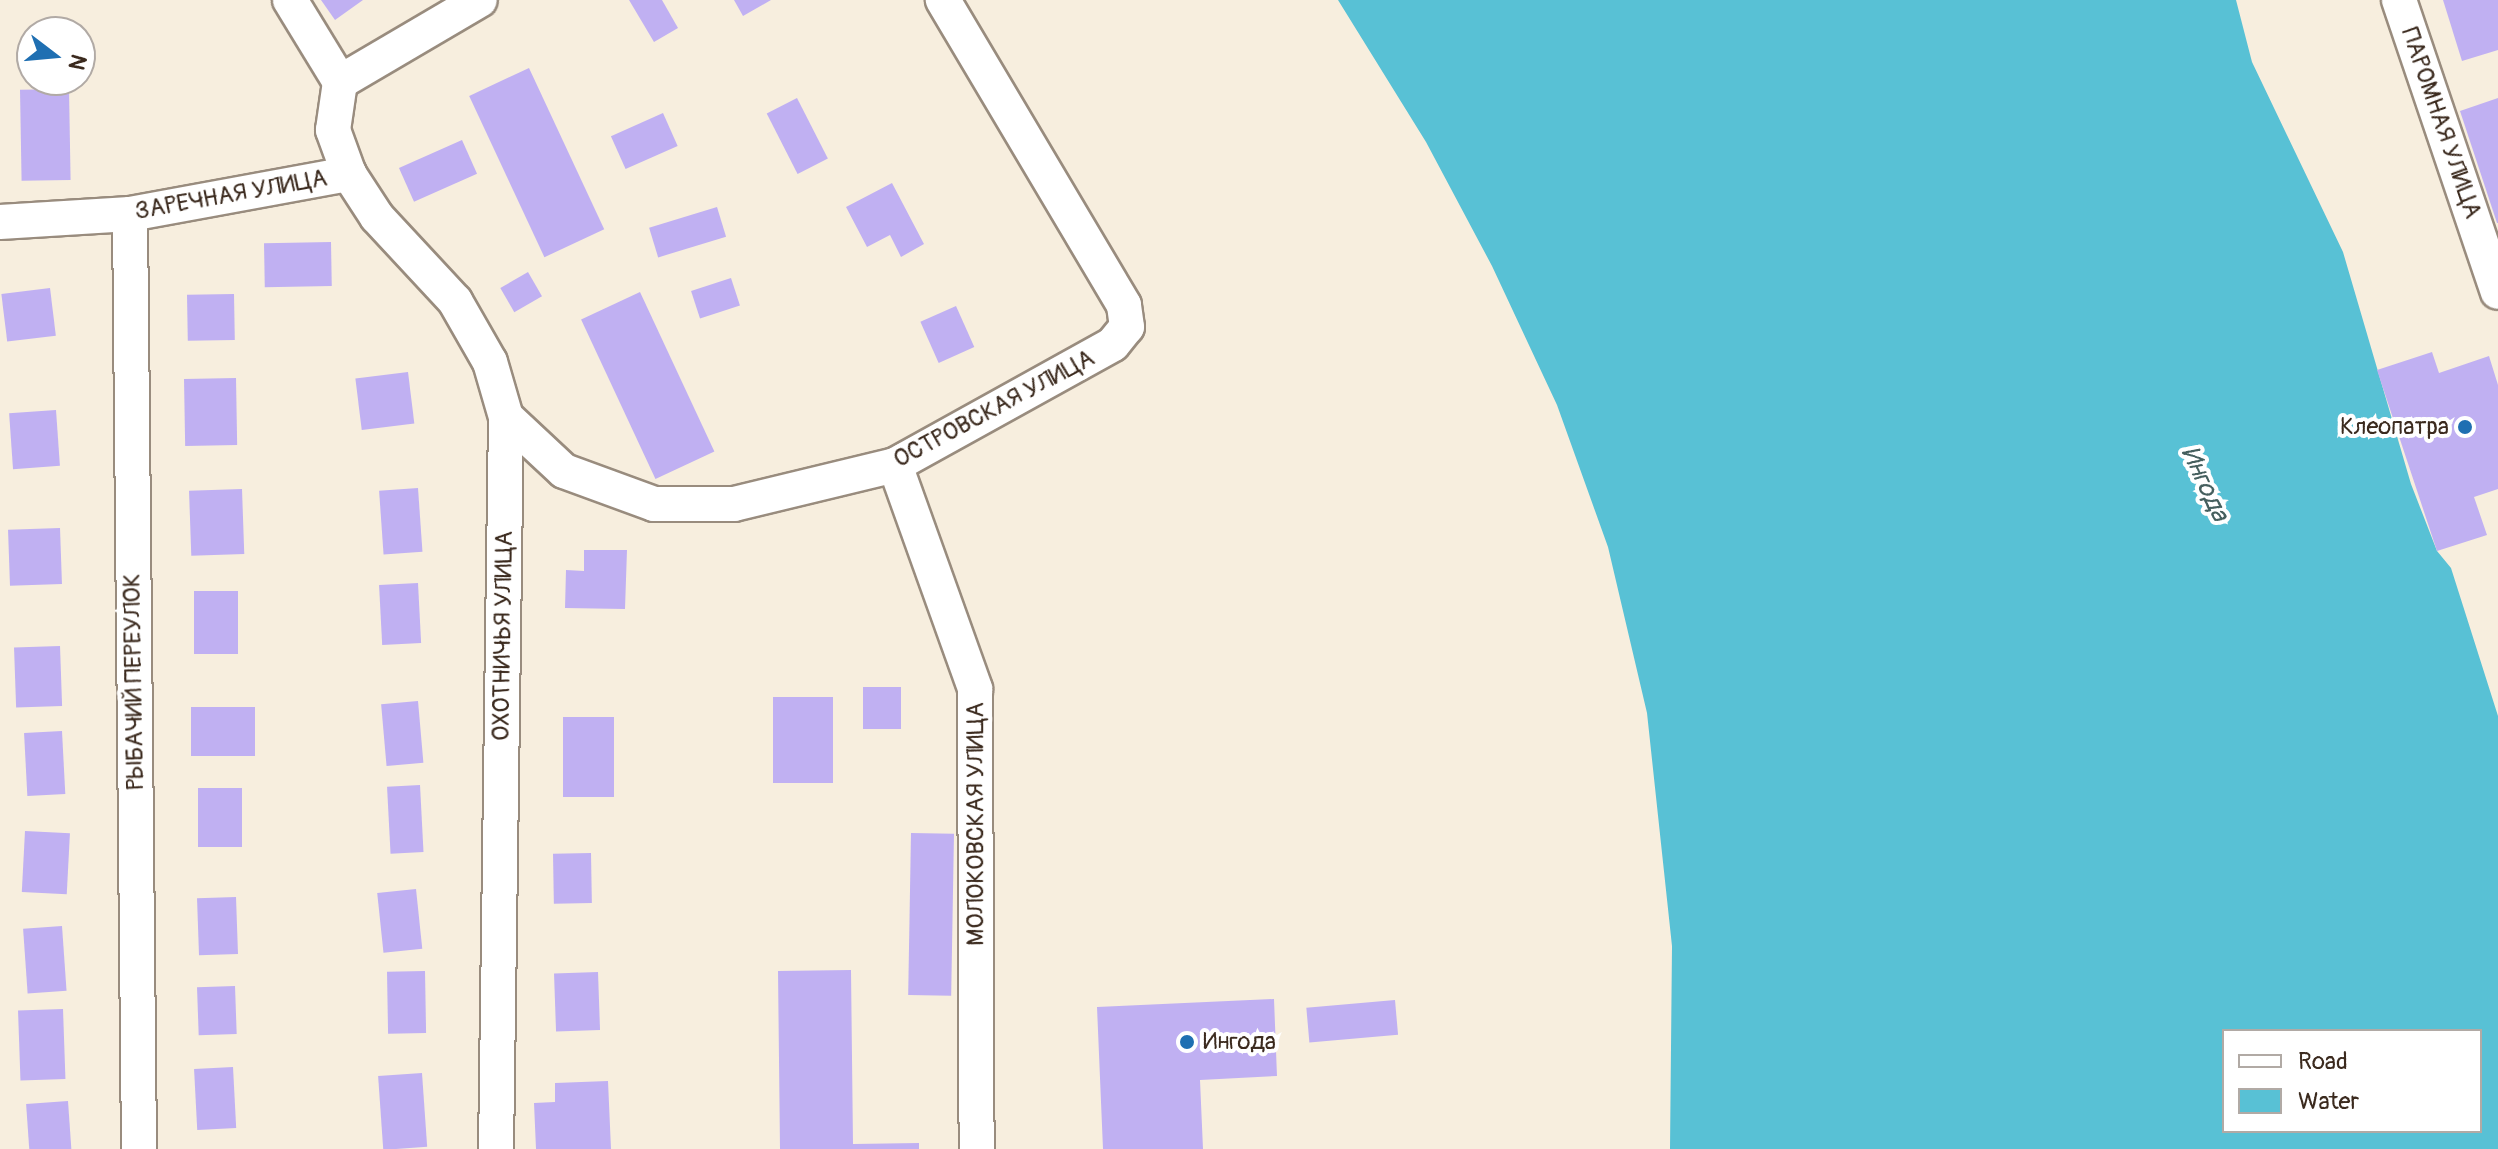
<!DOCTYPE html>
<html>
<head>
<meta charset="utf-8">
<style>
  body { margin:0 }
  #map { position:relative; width:2498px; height:1149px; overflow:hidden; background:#f7eede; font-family:Pangolin,sans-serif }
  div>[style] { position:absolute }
  .water>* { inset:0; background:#58c1d5 }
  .building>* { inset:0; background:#c0b0f2; transform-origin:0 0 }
  .roads { filter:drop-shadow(2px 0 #998c7e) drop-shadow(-2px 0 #998c7e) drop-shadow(0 2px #998c7e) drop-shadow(0 -2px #998c7e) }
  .minor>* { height:34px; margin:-17px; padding:0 17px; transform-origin:17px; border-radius:17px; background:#fff }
  .dots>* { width:22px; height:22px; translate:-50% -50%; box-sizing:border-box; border:4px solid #fff; border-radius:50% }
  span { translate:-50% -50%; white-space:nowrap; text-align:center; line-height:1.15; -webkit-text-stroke:8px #fff; paint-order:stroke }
  .street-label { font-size:24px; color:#3b2a1e }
  .poi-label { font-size:24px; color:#3b2a1e }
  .right { translate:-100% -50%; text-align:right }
  .left { translate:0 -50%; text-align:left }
  .water-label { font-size:26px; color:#455f5e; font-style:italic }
  .legend { position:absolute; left:2222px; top:1029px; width:260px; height:104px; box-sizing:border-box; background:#fff; border:2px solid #b1aaa5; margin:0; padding:10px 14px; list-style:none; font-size:24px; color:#3b2a1e }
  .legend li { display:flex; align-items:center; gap:16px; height:40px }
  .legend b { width:40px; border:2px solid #b1aaa5 }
  .north { position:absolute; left:16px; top:16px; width:80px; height:80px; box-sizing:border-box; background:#fff; border:2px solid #b1aaa5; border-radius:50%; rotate:106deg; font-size:22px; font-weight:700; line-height:32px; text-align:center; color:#3b2a1e }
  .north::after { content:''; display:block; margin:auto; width:28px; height:36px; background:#1f6fb2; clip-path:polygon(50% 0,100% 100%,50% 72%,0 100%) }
</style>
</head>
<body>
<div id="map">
  <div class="water">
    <div style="clip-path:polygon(evenodd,1338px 0,2236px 0,2252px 62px,2343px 252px,2411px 484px,2437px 551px,2451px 568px,2498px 716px,2498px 1149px,1670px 1149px,1672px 946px,1647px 713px,1608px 547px,1557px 405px,1492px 266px,1426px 142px,1338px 0,2224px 1031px,2480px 1031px,2480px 1131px,2224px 1131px,2224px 1031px)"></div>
  </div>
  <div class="building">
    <div style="clip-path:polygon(321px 0,363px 0,335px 20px)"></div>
    <div style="clip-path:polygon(629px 0,662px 0,678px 28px,654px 42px)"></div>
    <div style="clip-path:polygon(734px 0,771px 0,743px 16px)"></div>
    <div style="clip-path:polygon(2443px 0,2498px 0,2498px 50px,2462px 61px)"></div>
    <div style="left:529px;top:68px;width:178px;height:66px;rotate:65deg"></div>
    <div style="left:69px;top:89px;width:91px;height:49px;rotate:89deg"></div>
    <div style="left:797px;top:98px;width:68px;height:34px;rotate:63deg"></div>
    <div style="clip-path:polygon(2498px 98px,2498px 223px,2497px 223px,2460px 111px)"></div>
    <div style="left:663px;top:113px;width:36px;height:57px;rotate:66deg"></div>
    <div style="left:462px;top:140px;width:37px;height:69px;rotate:66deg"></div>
    <div style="clip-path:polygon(892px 183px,924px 244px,901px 257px,890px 235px,867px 247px,846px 207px)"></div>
    <div style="left:717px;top:207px;width:31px;height:71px;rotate:73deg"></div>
    <div style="left:331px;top:242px;width:44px;height:67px;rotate:89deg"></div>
    <div style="left:528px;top:272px;width:28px;height:32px;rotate:60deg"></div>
    <div style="left:731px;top:278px;width:29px;height:42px;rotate:72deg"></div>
    <div style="left:50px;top:288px;width:48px;height:49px;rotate:83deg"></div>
    <div style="left:640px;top:292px;width:176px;height:65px;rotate:65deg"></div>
    <div style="left:234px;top:294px;width:46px;height:47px;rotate:89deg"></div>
    <div style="left:956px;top:306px;width:45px;height:39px;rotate:66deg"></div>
    <div style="clip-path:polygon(2432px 352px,2439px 373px,2489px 356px,2498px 385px,2498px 489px,2474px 497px,2487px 535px,2437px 551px,2377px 370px)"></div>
    <div style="left:408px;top:372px;width:52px;height:53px;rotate:83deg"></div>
    <div style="left:236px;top:378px;width:67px;height:52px;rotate:89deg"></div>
    <div style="left:56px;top:410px;width:56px;height:47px;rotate:86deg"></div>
    <div style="left:418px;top:488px;width:64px;height:39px;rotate:86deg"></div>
    <div style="left:242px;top:489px;width:65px;height:53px;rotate:88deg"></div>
    <div style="left:60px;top:528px;width:56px;height:52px;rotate:88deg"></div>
    <div style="clip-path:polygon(584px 550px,627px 550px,625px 609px,565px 608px,566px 570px,584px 571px)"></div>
    <div style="left:418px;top:583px;width:60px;height:39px;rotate:87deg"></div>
    <div style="left:194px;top:591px;width:44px;height:63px"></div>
    <div style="left:60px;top:646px;width:60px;height:46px;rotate:88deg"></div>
    <div style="left:863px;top:687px;width:38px;height:42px"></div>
    <div style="left:773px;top:697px;width:60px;height:86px"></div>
    <div style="left:418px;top:701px;width:62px;height:37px;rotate:85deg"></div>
    <div style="left:191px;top:707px;width:64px;height:49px"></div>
    <div style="left:563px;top:717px;width:51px;height:80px"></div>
    <div style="left:62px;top:731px;width:63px;height:38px;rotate:87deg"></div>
    <div style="left:420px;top:785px;width:67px;height:33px;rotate:87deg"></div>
    <div style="left:198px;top:788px;width:44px;height:59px"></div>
    <div style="left:25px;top:831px;width:45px;height:61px;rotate:3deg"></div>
    <div style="left:911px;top:833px;width:43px;height:162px;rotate:1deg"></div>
    <div style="left:591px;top:853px;width:50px;height:38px;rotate:89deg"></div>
    <div style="left:416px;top:889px;width:60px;height:39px;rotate:84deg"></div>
    <div style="left:236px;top:897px;width:57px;height:39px;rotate:88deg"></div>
    <div style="left:62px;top:926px;width:65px;height:39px;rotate:86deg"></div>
    <div style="clip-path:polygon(851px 970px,853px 1144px,919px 1143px,919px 1149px,780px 1149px,778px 971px)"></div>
    <div style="left:425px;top:971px;width:62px;height:38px;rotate:89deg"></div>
    <div style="left:598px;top:972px;width:58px;height:44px;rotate:88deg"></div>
    <div style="left:235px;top:986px;width:48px;height:38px;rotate:88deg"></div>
    <div style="clip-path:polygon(1274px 999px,1277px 1076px,1200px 1080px,1203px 1149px,1103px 1149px,1097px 1007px)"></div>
    <div style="left:1395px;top:1000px;width:35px;height:89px;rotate:85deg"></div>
    <div style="left:63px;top:1009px;width:70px;height:45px;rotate:88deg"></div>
    <div style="left:233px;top:1067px;width:61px;height:39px;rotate:87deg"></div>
    <div style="left:422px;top:1073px;width:74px;height:44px;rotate:86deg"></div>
    <div style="clip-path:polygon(608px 1081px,611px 1149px,536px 1149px,534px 1103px,555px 1102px,555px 1083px)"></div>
    <div style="left:68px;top:1101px;width:48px;height:42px;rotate:86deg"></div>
  </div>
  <div class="roads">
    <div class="minor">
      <div style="left:290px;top:0;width:96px;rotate:58.6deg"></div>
      <div style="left:2399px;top:0;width:308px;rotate:71.3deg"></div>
      <div style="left:349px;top:174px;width:51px;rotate:56.9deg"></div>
      <div style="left:377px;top:217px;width:115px;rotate:47.1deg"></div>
      <div style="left:455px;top:301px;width:70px;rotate:60.2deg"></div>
      <div style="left:490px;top:362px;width:57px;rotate:73.8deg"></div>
      <div style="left:506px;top:417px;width:732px;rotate:90.78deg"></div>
      <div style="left:130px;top:214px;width:935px;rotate:89.45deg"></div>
      <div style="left:0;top:222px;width:130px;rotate:-3.5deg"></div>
      <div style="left:130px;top:214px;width:223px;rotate:-10.4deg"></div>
      <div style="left:349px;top:174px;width:47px;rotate:-110deg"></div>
      <div style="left:333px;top:130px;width:49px;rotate:-81.7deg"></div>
      <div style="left:340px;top:82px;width:162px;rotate:-30.4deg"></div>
      <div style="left:506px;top:417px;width:79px;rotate:43deg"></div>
      <div style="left:564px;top:471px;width:96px;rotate:20.1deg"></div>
      <div style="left:654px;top:504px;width:80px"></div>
      <div style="left:734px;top:504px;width:166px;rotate:-13.6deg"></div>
      <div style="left:895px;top:465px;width:249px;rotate:-29deg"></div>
      <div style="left:1113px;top:344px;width:22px;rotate:-51deg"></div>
      <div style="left:1127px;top:327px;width:22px;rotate:-98deg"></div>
      <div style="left:1124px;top:305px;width:355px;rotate:-120.7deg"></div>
      <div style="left:895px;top:465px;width:238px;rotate:70.3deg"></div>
      <div style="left:975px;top:689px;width:460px;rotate:89.8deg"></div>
    </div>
  </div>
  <div class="dots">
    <div style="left:2465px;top:427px;background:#1f6fb2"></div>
    <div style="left:1187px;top:1042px;background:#1f6fb2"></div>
  </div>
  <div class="street-label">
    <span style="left:2441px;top:123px;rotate:71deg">ПАРОМНАЯ УЛИЦА</span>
    <span style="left:231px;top:195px;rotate:-10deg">ЗАРЕЧНАЯ УЛИЦА</span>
    <span style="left:994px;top:409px;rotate:-28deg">ОСТРОВСКАЯ УЛИЦА</span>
    <span style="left:503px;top:636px;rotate:-89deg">ОХОТНИЧЬЯ УЛИЦА</span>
    <span style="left:134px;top:682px;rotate:-91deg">РЫБАЧИЙ ПЕРЕУЛОК</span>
    <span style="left:976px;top:824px;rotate:-90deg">МОЛОКОВСКАЯ УЛИЦА</span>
  </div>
  <div class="poi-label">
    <span class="right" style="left:2449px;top:427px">Клеопатра</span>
    <span class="left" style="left:1203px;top:1042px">Ингода</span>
  </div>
  <div class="water-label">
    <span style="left:2204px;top:484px;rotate:65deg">Ингода</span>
  </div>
  <ul class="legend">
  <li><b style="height:10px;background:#fff"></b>Road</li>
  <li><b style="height:22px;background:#58c1d5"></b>Water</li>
  </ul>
  <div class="north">N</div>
</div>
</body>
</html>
